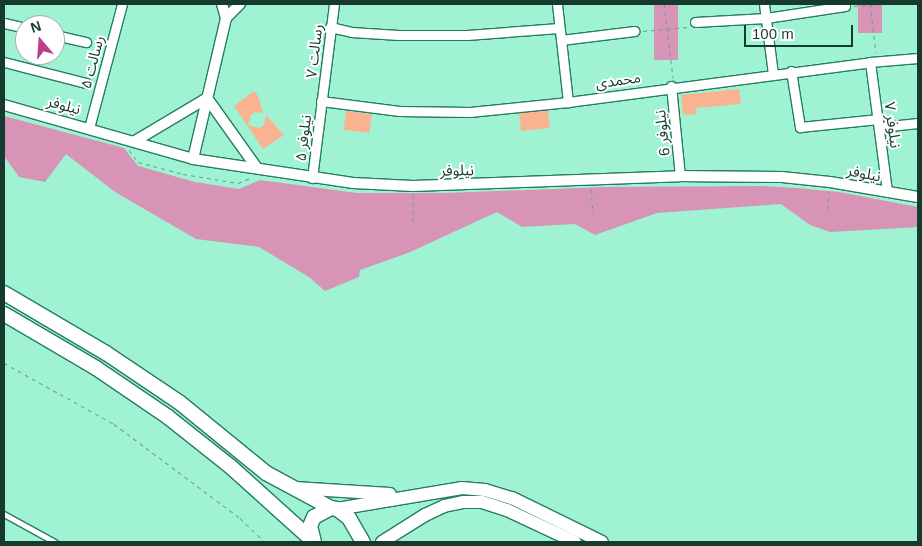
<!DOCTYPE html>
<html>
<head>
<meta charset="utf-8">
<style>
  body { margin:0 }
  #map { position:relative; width:922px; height:546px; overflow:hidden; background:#9ff3d2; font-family:Helvetica,"Noto Sans Arabic",sans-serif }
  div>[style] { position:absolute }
  .green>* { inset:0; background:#d894b6; transform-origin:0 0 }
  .building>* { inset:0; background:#f9b390; transform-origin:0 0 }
  .path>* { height:1px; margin-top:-0.5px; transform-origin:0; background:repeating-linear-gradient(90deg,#64a38b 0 4px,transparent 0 8px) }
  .roads { filter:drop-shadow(1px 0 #247d61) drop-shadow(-1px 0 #247d61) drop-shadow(0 1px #247d61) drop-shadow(0 -1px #247d61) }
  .service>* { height:4.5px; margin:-2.25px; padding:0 2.25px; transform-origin:2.25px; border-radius:2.25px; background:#fff }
  .minor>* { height:9px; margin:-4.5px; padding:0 4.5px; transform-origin:4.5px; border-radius:4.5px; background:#fff }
  .tertiary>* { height:10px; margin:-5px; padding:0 5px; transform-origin:5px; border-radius:5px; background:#fff }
  .secondary>* { height:12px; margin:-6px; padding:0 6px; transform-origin:6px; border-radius:6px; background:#fff }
  .trunk>* { height:14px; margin:-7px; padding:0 7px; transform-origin:7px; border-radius:7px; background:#fff }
  span { translate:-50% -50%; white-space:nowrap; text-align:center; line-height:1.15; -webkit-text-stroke:4px #fff; paint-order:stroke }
  .street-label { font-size:15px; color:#163a2d }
  .frame { position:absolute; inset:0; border:5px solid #163a2d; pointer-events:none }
  .north { position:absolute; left:15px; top:15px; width:50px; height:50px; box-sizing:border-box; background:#fff; border:1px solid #a2b0ab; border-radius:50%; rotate:342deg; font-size:14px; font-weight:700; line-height:20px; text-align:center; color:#163a2d }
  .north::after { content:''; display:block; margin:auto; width:18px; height:22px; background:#bd3e89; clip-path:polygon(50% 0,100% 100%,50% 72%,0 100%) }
  .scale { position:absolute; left:744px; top:25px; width:109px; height:22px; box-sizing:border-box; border:2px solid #163a2d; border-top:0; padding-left:6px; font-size:15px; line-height:18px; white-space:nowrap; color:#163a2d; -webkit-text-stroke:4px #fff; paint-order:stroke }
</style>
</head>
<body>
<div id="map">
  <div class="green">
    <div style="left:654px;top:4px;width:24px;height:56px"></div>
    <div style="left:858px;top:4px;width:24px;height:29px"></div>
    <div style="clip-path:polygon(4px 116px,124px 148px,138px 166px,195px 182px,239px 189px,260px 180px,357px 193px,445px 193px,605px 187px,762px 186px,797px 188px,839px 192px,918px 207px,918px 227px,830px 232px,810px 225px,781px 204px,657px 213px,595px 235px,575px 224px,522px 227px,497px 212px,408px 253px,360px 270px,359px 277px,325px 291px,309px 277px,259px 247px,196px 239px,115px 192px,66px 154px,45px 182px,19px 177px,4px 156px)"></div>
  </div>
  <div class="building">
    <div style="clip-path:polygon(739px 89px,741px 104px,696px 108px,697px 114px,683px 115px,681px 95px)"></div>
    <div style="clip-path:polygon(254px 91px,258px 96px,263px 113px,255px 112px,251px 115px,248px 125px,259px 128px,264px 125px,266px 115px,284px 135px,263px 149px,234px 106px)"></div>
    <div style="left:548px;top:110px;width:18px;height:29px;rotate:84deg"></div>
    <div style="left:346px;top:111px;width:26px;height:19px;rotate:7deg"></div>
  </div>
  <div class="path">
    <div style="left:664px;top:4px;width:74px;rotate:83deg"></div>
    <div style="left:870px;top:4px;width:49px;rotate:83deg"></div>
    <div style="left:854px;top:6px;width:27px;rotate:-4deg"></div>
    <div style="left:643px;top:31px;width:46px;rotate:-5deg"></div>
    <div style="left:129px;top:150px;width:15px;rotate:53deg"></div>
    <div style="left:138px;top:162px;width:47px;rotate:14.9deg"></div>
    <div style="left:183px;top:174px;width:56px;rotate:9.3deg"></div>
    <div style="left:238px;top:183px;width:16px;rotate:-22deg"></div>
    <div style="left:591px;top:189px;width:24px;rotate:85deg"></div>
    <div style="left:828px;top:209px;width:17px;rotate:-87deg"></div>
    <div style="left:413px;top:222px;width:28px;rotate:-90deg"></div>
    <div style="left:4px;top:363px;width:126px;rotate:29deg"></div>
    <div style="left:114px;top:424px;width:157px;rotate:36.7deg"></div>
    <div style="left:240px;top:518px;width:35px;rotate:44deg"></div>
  </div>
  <div class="roads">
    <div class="service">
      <div style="left:4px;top:514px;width:58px;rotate:28.8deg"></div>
    </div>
    <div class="minor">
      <div style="left:557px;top:4px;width:99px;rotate:83.6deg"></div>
      <div style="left:764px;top:4px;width:71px;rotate:82.7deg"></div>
      <div style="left:695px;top:22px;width:71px;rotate:-3.2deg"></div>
      <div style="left:766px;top:18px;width:80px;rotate:-8.6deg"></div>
      <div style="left:4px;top:23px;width:22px;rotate:13deg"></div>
      <div style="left:330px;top:27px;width:22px;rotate:13deg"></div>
      <div style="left:351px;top:32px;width:48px;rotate:3.6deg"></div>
      <div style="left:399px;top:35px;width:68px"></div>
      <div style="left:467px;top:35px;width:92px;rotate:-4.4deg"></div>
      <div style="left:55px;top:35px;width:32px;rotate:13deg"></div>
      <div style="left:561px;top:40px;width:74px;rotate:-7deg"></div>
      <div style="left:4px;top:62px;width:85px;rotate:14.4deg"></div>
      <div style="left:870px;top:62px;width:131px;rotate:82.5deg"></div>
      <div style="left:791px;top:71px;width:57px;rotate:80.9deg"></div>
      <div style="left:800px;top:127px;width:79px;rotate:-5.8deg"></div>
      <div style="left:671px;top:86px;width:90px;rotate:84.3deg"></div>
      <div style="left:321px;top:101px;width:79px;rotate:7.3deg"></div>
      <div style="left:399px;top:111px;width:71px;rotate:0.8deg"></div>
      <div style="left:470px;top:112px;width:99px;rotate:-5.8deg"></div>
      <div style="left:568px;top:102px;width:305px;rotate:-7.5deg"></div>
      <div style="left:870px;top:62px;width:48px;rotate:-4.8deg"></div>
      <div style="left:880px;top:127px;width:38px;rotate:-6deg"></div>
      <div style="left:89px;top:128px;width:128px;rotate:-75.1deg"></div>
      <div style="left:312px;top:178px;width:175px;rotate:-82.8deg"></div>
    </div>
    <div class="tertiary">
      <div style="left:226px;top:18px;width:20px;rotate:-45deg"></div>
      <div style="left:4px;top:105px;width:197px;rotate:15.9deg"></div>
      <div style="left:193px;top:159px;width:162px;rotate:8.5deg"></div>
      <div style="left:353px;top:183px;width:60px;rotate:2.9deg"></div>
      <div style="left:413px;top:186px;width:267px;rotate:-2.1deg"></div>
      <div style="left:680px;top:176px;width:102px;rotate:0.6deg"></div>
      <div style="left:782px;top:177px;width:48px;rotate:5.9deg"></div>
      <div style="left:830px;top:182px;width:89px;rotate:9.7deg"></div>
      <div style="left:135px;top:141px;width:84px;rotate:-30.8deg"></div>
      <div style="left:207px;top:98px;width:86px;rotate:54.5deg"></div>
      <div style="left:193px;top:159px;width:145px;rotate:-76.8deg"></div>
      <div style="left:226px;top:18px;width:15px;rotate:-106deg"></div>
    </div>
    <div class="secondary">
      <div style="left:295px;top:488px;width:95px;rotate:3.6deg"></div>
      <div style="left:337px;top:509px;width:127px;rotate:-9.5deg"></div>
      <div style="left:462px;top:488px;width:23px;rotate:5deg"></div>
      <div style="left:485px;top:490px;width:28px;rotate:17deg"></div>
      <div style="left:512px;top:498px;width:100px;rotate:26.1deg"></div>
      <div style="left:382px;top:542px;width:51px;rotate:-32.1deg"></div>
      <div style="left:425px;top:515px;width:21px;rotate:-25deg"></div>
      <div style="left:444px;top:506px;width:19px;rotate:-12deg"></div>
      <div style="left:463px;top:502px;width:19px"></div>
      <div style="left:482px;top:502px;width:26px;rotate:18deg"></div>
      <div style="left:507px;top:510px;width:75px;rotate:25.2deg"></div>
    </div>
    <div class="trunk">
      <div style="left:4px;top:293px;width:118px;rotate:30.5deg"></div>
      <div style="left:106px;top:353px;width:88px;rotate:33.9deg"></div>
      <div style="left:179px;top:402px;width:112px;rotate:39.2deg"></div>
      <div style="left:266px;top:473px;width:74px;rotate:28.3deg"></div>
      <div style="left:4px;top:314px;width:107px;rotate:30.4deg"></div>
      <div style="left:96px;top:368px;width:87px;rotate:34.2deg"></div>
      <div style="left:168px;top:417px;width:80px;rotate:38.4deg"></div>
      <div style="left:231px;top:467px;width:109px;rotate:42deg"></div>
      <div style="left:314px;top:542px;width:16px;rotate:-104deg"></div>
      <div style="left:310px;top:526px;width:10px;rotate:-66deg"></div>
      <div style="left:314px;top:517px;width:19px;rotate:-28deg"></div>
      <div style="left:331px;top:508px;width:6px;rotate:9deg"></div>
      <div style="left:337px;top:509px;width:15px;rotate:37deg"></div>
      <div style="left:349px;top:518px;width:28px;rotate:60deg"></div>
    </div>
  </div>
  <div class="street-label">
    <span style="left:314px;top:51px;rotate:-83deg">رسالت ۷</span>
    <span style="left:92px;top:62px;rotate:-75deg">رسالت ۵</span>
    <span style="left:618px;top:80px;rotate:-8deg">محمدی</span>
    <span style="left:64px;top:105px;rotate:15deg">نیلوفر</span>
    <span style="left:893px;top:125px;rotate:82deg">نیلوفر ۷</span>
    <span style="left:662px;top:133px;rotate:-96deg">نیلوفر 6</span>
    <span style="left:303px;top:138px;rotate:-83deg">نیلوفر ۵</span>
    <span style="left:457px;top:170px;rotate:-1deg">نیلوفر</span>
    <span style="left:864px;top:173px;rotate:11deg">نیلوفر</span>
  </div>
  <div class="frame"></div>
  <div class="north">N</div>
  <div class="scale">100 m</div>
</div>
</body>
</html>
